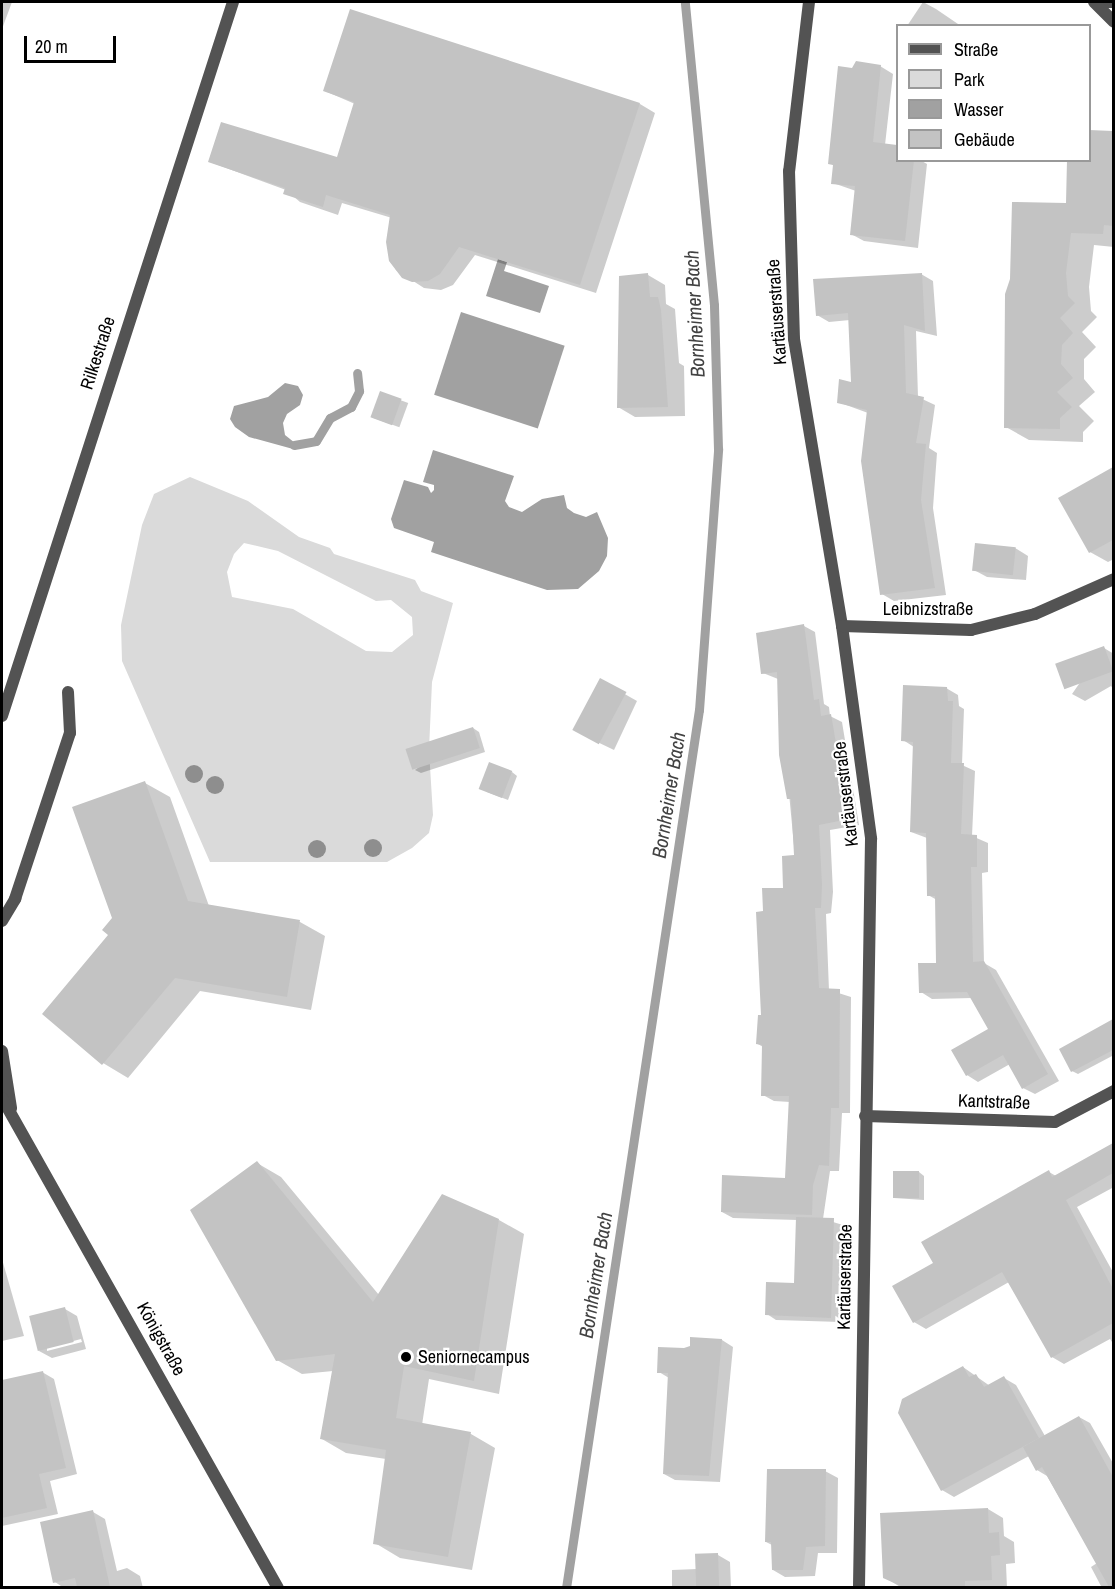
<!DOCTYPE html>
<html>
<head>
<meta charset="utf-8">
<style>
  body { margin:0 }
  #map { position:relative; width:1115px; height:1589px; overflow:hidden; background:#fff; font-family:"Archivo Narrow",sans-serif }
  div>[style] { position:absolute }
  .green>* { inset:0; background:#dadada }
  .water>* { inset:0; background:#a1a1a1; transform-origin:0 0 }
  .shadow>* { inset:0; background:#0003; transform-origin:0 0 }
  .stream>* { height:9px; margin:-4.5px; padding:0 4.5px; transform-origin:4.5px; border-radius:4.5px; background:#a1a1a1 }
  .building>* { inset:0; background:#c3c3c3; transform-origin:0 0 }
  .service>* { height:12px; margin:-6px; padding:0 6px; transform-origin:6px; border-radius:6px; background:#535353 }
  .minor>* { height:12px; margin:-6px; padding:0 6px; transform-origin:6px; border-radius:6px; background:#535353 }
  .tertiary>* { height:12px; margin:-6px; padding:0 6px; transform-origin:6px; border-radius:6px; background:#535353 }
  .trees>* { width:18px; height:18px; margin:-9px; border-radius:50%; background:#8e8e8e }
  .dots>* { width:16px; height:16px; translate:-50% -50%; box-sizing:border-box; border:3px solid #fff; border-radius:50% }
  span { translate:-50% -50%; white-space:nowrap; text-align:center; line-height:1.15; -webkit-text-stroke:4.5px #fff; paint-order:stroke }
  .street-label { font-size:18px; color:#000 }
  .poi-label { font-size:18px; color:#000 }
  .left { translate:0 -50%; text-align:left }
  .water-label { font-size:20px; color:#424242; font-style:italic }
  .frame { position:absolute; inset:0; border:3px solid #000; pointer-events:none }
  .legend { position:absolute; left:896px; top:24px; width:195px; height:138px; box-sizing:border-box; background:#fff; border:2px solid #999; margin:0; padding:8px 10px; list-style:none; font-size:18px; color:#000 }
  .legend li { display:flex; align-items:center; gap:12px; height:30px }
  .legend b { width:30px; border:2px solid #999 }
  .scale { position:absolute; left:24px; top:36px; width:92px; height:27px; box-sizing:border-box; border:3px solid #000; border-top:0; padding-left:8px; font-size:18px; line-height:21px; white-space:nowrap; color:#000; -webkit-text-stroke:4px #fff; paint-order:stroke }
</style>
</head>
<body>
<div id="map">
  <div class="green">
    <div style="clip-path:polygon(evenodd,190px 477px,248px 501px,299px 537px,330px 548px,334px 554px,415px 580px,421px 591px,453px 603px,432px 682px,429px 750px,433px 815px,429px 833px,412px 848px,387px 862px,210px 862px,122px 661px,121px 625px,142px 525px,154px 494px,190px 477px,244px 543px,278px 551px,376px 601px,391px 600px,412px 617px,413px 635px,392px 652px,366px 651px,293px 609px,232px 597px,227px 572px,234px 554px,244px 543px)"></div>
  </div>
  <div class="water">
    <div style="clip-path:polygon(498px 259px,507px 262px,504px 271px,549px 286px,540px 313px,486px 296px)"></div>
    <div style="left:461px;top:312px;width:109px;height:87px;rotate:18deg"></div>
    <div style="clip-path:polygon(285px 383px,298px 386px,303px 395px,300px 405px,287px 414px,283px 423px,285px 435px,295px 443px,293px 449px,249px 437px,235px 427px,230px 419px,234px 406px,268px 397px)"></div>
    <div style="clip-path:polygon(433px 450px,514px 476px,505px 501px,509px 507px,522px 512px,542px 499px,564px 495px,567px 508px,574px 513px,586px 517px,597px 512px,608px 538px,607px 556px,599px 571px,578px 589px,547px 590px,431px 552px,434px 542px,394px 528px,391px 519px,404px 480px,428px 487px,431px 493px,434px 490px,434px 485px,423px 482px)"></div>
  </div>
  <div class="shadow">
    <div style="clip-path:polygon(2px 2px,12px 2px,2px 29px)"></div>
    <div style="clip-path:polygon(923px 2px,936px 9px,961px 26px,907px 26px)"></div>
    <div style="clip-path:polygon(880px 66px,893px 74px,885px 145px,898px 146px,898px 160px,920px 160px,927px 164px,918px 248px,864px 241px,851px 234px,856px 191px,833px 183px,835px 166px,830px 163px,852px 69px)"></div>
    <div style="clip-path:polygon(325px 91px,640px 104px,655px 113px,596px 293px,475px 255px,453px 285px,441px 290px,424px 288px,396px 270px,389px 255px,392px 218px,342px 203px,338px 215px,300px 202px,286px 190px,210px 162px,338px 159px,355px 104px)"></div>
    <div style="clip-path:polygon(1090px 131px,1114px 132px,1114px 247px,1094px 245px,1089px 287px,1091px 311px,1097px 317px,1082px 332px,1096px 347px,1084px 359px,1084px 379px,1095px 392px,1079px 406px,1094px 421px,1083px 432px,1083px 442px,1029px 440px,1006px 427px,1067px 205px,1090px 160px)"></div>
    <div style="clip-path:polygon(921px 274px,933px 281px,937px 336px,916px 331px,918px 397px,935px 405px,929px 448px,937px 453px,933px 508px,946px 595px,894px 601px,882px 594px,868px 413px,838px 402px,853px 384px,850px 320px,829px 322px,817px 315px)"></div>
    <div style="clip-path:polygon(648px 275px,665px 285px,666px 304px,675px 309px,679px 363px,684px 366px,685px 416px,635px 417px,618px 407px)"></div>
    <div style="left:381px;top:393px;width:29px;height:26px;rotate:20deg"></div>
    <div style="clip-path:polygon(1114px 469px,1114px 559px,1108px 562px,1090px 552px,1060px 498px)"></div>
    <div style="clip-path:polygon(1015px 548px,1028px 556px,1026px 580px,987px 577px,974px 570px)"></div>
    <div style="clip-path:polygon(804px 626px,815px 632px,824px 704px,829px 707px,830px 716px,842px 722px,859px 825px,830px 830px,833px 892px,831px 913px,826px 914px,829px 990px,851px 997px,850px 1113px,842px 1113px,839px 1171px,830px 1171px,823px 1219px,843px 1225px,841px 1322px,776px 1320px,767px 1314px,796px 1285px,798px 1220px,733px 1218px,722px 1212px,786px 1180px,790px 1102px,774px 1101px,763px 1095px,763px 1047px,758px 1044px,763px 1016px,765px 913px,785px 889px,795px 856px,778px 679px,763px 673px)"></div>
    <div style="clip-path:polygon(1104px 648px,1114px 654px,1114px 690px,1111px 686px,1085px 701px,1072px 694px)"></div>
    <div style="clip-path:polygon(600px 680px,637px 701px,614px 750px,589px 738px)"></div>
    <div style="clip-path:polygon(946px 688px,958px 695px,959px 706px,964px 709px,962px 765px,975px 771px,972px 836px,988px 843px,988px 872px,982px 873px,984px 963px,996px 970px,1059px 1081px,1035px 1094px,1023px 1088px,1010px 1064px,978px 1082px,967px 1075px,990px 1030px,972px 998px,932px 999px,921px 992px,938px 964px,937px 900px,928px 895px,927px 838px,911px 832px,914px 747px,903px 740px)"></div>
    <div style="clip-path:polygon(473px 728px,479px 732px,485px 752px,421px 773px,415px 770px)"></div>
    <div style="clip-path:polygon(512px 772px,517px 776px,508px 800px,487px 792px)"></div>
    <div style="clip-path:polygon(145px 783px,170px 797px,209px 906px,300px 922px,325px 936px,311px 1010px,200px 991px,128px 1078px,103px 1063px,110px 935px)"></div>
    <div style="clip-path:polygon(1114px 1020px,1114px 1055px,1078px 1074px,1072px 1071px,1061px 1049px)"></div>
    <div style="clip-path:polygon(1114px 1145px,1114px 1187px,1077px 1207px,1114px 1274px,1114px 1345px,1110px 1339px,1064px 1364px,1052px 1357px,1009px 1282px,926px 1329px,914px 1322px,935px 1264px,1049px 1172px,1056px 1176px)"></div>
    <div style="clip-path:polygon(257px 1163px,281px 1177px,379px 1295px,499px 1220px,524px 1234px,499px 1394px,429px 1379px,422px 1425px,471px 1434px,495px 1448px,472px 1570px,400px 1558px,375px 1543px,386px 1459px,346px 1453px,322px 1439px,333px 1371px,302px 1374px,277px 1360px)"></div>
    <div style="clip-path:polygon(919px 1172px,924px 1176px,924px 1200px,894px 1198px)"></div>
    <div style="clip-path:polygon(2px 1259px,24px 1336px,2px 1341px)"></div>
    <div style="clip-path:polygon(evenodd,65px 1309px,77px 1316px,86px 1349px,52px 1358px,39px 1351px,65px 1309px,81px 1339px,82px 1342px,47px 1351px,47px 1348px,81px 1339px)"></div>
    <div style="clip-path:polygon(722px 1340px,733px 1347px,720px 1482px,675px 1480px,664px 1474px,669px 1378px,659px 1372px,684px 1350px)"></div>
    <div style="clip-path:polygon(963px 1367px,990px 1386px,1004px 1378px,1016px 1385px,1045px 1436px,1079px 1417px,1090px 1423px,1114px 1465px,1114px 1588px,1102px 1588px,1091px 1567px,1097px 1563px,1047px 1476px,1037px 1470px,1029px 1456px,954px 1497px,942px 1490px)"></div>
    <div style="clip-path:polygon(42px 1372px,54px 1379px,77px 1474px,50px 1481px,58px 1514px,2px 1526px,2px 1381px)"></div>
    <div style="clip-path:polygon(825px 1471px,838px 1478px,837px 1553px,818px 1553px,815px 1576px,785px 1577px,773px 1570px,772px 1545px,766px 1542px)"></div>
    <div style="clip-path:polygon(988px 1509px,1003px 1518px,1004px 1536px,1014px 1542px,1015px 1563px,1006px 1564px,1007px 1588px,902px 1588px,884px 1577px)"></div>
    <div style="clip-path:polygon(93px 1512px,105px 1519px,117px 1571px,127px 1568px,140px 1576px,143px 1588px,64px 1588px,55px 1582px)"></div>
    <div style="clip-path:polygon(718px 1555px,730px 1562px,731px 1588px,672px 1588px,672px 1570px,697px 1569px)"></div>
  </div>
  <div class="stream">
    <div style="left:294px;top:445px;width:22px;rotate:-10deg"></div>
    <div style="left:316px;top:441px;width:27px;rotate:-59deg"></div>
    <div style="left:330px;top:418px;width:24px;rotate:-28deg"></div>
    <div style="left:351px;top:407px;width:18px;rotate:-63deg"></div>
    <div style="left:359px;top:391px;width:18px;rotate:-96deg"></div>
    <div style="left:566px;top:1588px;width:888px;rotate:-81.39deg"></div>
    <div style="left:699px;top:710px;width:262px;rotate:-85.8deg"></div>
    <div style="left:718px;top:449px;width:144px;rotate:-91.6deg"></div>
    <div style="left:714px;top:305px;width:304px;rotate:-95.5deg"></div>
  </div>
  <div class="building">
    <div style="clip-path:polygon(350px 9px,640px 103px,580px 285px,459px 247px,440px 274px,428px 281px,412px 282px,402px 278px,389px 261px,386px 242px,390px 215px,326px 195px,323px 207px,283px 194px,285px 188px,208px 162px,221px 122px,337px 157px,354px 102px,323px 91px)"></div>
    <div style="clip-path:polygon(856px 61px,881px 65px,873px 142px,897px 145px,897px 160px,914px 160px,905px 241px,850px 235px,855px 186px,831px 184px,833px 165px,828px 164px,838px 66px,852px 68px)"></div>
    <div style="clip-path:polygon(1089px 130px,1113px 131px,1113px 226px,1104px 225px,1103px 234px,1071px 233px,1066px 273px,1068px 296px,1075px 303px,1060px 318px,1073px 333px,1062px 345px,1061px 364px,1073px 378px,1057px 392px,1072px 407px,1060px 418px,1060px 429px,1004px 428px,1005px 294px,1010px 279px,1012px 202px,1066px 203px,1067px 160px,1089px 160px)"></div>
    <div style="clip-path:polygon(648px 273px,650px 297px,658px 297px,661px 310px,668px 407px,617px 408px,619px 276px)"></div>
    <div style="clip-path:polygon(922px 273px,925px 331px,904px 325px,906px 393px,924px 397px,916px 443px,926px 444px,921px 500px,935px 588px,880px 595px,861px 461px,867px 410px,837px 403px,839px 379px,851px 382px,848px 313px,816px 316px,813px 279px)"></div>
    <div style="left:380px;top:391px;width:23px;height:28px;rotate:20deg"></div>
    <div style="clip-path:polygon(1113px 467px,1113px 540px,1089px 553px,1058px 498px)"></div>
    <div style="left:975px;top:543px;width:41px;height:28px;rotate:6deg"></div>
    <div style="clip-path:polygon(804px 624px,814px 700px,819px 699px,821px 716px,831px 714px,849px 819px,819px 825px,822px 885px,821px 908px,815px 908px,819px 988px,840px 989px,839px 1108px,831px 1108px,829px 1166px,819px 1165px,813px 1185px,812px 1215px,721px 1212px,722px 1175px,785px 1178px,789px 1096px,761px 1096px,762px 1045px,756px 1044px,758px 1015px,761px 1015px,756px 912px,763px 911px,762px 888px,783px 888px,782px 856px,794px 855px,791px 799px,787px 799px,779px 755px,777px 672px,761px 674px,756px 633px)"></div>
    <div style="left:1104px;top:646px;width:27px;height:52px;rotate:70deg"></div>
    <div style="left:600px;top:678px;width:30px;height:59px;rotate:28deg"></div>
    <div style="clip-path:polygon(903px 685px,947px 687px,948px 701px,953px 701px,951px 763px,964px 763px,961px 834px,977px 835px,977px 867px,971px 867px,973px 962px,984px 961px,1048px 1074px,1022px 1089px,1003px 1055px,966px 1076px,951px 1050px,988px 1029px,967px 992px,919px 993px,918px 963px,936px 963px,935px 896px,927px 896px,926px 833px,910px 832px,913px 742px,901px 741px)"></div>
    <div style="left:473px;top:727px;width:22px;height:71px;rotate:72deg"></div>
    <div style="left:489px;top:762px;width:25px;height:29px;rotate:21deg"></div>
    <div style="clip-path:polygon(145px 781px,188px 901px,300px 920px,287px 997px,175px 978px,102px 1065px,42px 1014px,108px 935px,102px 930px,112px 918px,72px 807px)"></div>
    <div style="clip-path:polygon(1113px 1019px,1113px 1050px,1071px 1072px,1059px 1049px)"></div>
    <div style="clip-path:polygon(1113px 1143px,1113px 1173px,1066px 1200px,1113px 1289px,1113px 1323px,1051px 1358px,1002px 1272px,913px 1323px,892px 1286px,933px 1263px,921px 1242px,1049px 1170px,1052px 1177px)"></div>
    <div style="clip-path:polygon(257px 1161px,373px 1302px,442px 1194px,499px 1219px,474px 1381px,404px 1366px,396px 1418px,471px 1432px,448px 1557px,373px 1544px,386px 1450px,320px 1439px,335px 1354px,276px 1361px,190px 1210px)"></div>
    <div style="left:893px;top:1171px;width:26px;height:27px"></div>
    <div style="clip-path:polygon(796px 1217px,834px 1218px,831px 1318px,765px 1315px,766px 1282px,794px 1283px)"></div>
    <div style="left:65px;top:1307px;width:36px;height:37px;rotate:76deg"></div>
    <div style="clip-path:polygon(690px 1337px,722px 1339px,709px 1476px,663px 1474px,668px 1373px,657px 1373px,658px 1347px,684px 1348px,690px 1346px)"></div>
    <div style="clip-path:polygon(963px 1366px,969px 1377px,976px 1374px,984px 1387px,1004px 1376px,1039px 1438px,941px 1491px,898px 1413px,902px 1399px)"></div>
    <div style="clip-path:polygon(43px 1371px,66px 1468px,39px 1474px,47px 1508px,2px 1518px,2px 1380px)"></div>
    <div style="clip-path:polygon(1079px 1416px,1113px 1477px,1113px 1587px,1109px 1587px,1042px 1467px,1036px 1471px,1023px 1447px)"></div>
    <div style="clip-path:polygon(767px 1469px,826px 1469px,825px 1546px,806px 1547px,803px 1570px,772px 1570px,771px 1542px,765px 1542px)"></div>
    <div style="clip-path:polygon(988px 1508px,989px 1533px,999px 1532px,1000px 1555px,991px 1556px,992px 1580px,965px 1581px,965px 1587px,903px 1587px,883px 1578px,880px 1513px)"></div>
    <div style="clip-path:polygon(93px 1510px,110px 1587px,77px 1587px,75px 1578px,53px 1583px,40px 1522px)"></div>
    <div style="left:718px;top:1553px;width:34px;height:23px;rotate:88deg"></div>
  </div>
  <div class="service">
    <div style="left:1095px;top:2px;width:19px"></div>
    <div style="left:2px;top:921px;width:26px;rotate:-59deg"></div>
    <div style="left:15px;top:899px;width:175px;rotate:-71.7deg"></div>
    <div style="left:70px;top:733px;width:41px;rotate:-92.8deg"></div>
  </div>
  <div class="minor">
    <div style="left:809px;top:2px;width:170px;rotate:96.7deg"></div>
    <div style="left:789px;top:171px;width:168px;rotate:88.3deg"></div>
    <div style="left:794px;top:339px;width:291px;rotate:80.5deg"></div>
    <div style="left:842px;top:626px;width:215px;rotate:82.2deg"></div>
    <div style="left:871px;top:839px;width:749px;rotate:90.92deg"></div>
    <div style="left:1094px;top:2px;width:28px;rotate:45deg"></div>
    <div style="left:842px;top:626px;width:129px;rotate:1.8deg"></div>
    <div style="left:971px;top:630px;width:66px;rotate:-14deg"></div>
    <div style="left:1035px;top:614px;width:86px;rotate:-23.9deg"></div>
    <div style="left:2px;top:716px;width:750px;rotate:-72.07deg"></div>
    <div style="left:865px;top:1116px;width:190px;rotate:1.8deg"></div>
    <div style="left:1055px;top:1122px;width:67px;rotate:-27.7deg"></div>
  </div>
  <div class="tertiary">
    <div style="left:2px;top:1051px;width:58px;rotate:81deg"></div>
    <div style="left:2px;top:1098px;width:562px;rotate:60.61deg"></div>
  </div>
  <div class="trees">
    <div style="left:194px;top:774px"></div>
    <div style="left:215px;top:785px"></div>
    <div style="left:373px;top:848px"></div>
    <div style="left:317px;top:849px"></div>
  </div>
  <div class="dots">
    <div style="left:406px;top:1357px;background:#000"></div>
  </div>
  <div class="street-label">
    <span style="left:777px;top:312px;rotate:-94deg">Kartäuserstraße</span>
    <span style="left:98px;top:353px;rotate:-72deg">Rilkestraße</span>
    <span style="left:928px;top:609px">Leibnizstraße</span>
    <span style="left:846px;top:794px;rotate:-97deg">Kartäuserstraße</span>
    <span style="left:994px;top:1102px;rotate:2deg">Kantstraße</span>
    <span style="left:845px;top:1277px;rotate:-89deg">Kartäuserstraße</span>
    <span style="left:161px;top:1339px;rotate:61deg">Königstraße</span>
  </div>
  <div class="poi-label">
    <span class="left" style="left:418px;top:1357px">Seniornecampus</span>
  </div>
  <div class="water-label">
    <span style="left:694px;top:314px;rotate:-93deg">Bornheimer Bach</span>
    <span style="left:668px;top:795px;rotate:-81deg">Bornheimer Bach</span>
    <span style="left:595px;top:1275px;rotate:-81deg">Bornheimer Bach</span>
  </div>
  <div class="frame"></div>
  <ul class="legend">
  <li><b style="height:8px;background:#535353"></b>Straße</li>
  <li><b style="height:16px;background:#dadada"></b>Park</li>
  <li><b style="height:16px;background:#a1a1a1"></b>Wasser</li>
  <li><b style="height:16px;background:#c3c3c3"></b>Gebäude</li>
  </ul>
  <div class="scale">20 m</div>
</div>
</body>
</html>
